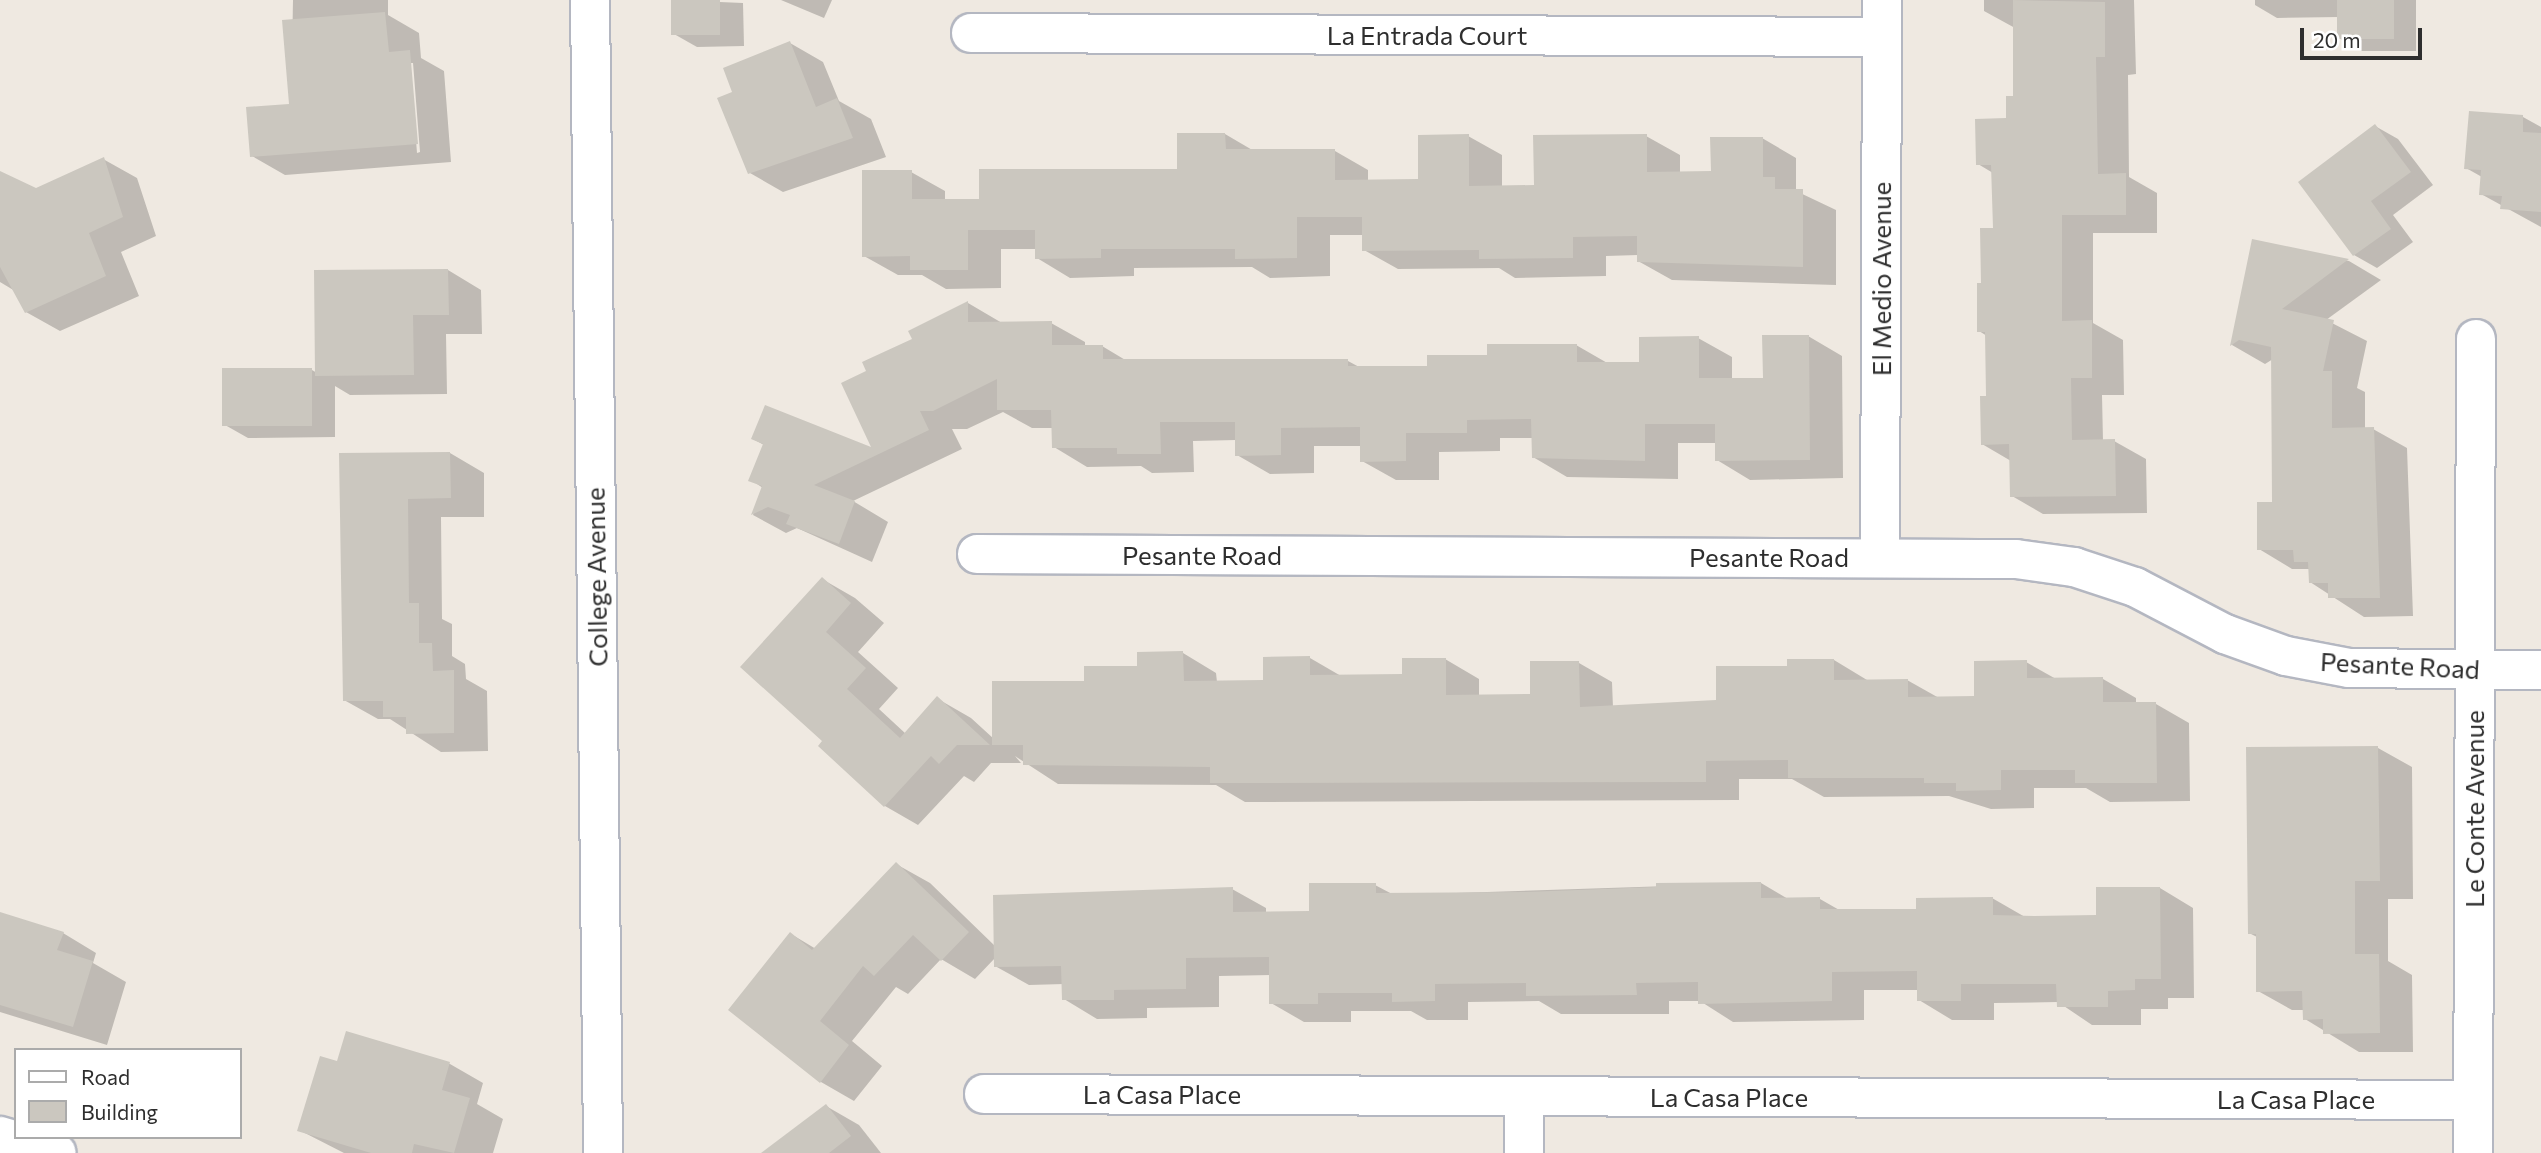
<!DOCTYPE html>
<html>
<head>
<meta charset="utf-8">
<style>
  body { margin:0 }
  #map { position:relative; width:2541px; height:1153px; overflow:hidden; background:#efe9e1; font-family:Commissioner,sans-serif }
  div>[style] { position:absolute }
  .shadow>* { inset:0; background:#0003 }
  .building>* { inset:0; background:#cbc7bf; transform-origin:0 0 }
  .roads { filter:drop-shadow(2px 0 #b4b7c1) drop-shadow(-2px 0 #b4b7c1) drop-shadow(0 2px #b4b7c1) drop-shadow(0 -2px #b4b7c1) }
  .minor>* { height:38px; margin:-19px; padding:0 19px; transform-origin:19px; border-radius:19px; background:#fff }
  span { translate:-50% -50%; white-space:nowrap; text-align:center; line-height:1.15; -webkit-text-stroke:7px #fff; paint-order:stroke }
  .street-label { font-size:26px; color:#2e2e2e }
  .legend { position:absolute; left:14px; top:1048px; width:228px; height:91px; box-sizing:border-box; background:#fff; border:2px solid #ababab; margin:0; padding:9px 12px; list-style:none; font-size:21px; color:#2e2e2e }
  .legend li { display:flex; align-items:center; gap:14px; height:35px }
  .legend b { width:35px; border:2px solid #ababab }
  .scale { position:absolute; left:2300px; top:28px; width:122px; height:32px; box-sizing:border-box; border:4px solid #2e2e2e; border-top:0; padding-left:9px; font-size:21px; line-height:24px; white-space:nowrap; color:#2e2e2e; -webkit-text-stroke:5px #fff; paint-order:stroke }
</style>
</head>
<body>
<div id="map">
  <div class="shadow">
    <div style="clip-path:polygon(evenodd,293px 0,388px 0,388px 15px,419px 33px,421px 58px,444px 71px,451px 162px,285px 175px,252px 156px,291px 105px,293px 0,410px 63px,413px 63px,420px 152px,417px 153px,410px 63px)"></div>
    <div style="clip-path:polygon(673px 0,743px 3px,744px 46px,697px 47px,674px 34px)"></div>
    <div style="clip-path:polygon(781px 0,832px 0,824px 18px)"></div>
    <div style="clip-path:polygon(1984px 0,2134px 0,2136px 74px,2128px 75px,2129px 177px,2157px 193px,2157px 233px,2093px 233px,2093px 323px,2123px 340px,2124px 395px,2102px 395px,2103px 441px,2114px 441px,2146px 459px,2147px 513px,2043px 514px,2012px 496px,2011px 461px,1982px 444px,1988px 397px,1987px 336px,1979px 331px,1983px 285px,1995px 229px,1993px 173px,1978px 164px,2008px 120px,2015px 97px,2015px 28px,1984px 11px)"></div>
    <div style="clip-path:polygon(2255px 0,2416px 0,2416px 51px,2362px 51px,2339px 38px,2339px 17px,2277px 18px,2255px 5px)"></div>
    <div style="clip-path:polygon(790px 43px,823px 62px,839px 101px,871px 119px,886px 157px,783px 192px,750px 173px,734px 93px)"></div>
    <div style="clip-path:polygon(2523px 117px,2541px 127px,2541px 227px,2481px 194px,2482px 177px,2466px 168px)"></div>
    <div style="clip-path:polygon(2375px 126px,2398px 139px,2433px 185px,2393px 215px,2413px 242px,2377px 268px,2354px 255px,2300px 182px)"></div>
    <div style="clip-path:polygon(1225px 134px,1254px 151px,1335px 151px,1368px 170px,1368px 181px,1420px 180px,1468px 136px,1502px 155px,1502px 187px,1535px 187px,1646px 136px,1680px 155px,1680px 173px,1713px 173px,1762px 138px,1796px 158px,1796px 191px,1836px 210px,1836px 285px,1672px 280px,1638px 261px,1638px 255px,1606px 256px,1606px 276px,1515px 278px,1499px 268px,1398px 269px,1364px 250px,1364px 235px,1330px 235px,1330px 276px,1270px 278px,1252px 267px,1134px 268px,1134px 276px,1070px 278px,1037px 258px,1037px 249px,1001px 249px,1001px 288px,946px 289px,922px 275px,898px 275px,864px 256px,911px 172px,945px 191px,945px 201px,981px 200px,1179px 171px)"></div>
    <div style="clip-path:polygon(103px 159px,137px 178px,156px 236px,121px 252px,139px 296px,60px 331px,26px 312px,15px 291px,0 282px,0 173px,36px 190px)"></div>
    <div style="clip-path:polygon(2254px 241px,2349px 261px,2381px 280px,2326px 320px,2367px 341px,2357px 388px,2365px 392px,2365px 429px,2373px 429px,2407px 448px,2413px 616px,2364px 617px,2310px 582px,2310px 569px,2292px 569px,2259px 549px,2274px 504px,2273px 359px,2265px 364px,2232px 345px)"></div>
    <div style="clip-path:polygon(448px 270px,481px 290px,482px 334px,446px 334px,447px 394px,350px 395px,335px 386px,335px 437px,248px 438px,225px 425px,312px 370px,317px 373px)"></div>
    <div style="clip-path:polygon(968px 303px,1002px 323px,1051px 323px,1085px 342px,1085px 347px,1102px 346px,1127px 361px,1348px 361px,1361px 368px,1428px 367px,1576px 345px,1609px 364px,1640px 364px,1698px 338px,1732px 357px,1732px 380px,1764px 380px,1808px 336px,1842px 356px,1843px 478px,1750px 480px,1717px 460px,1717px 443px,1678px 443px,1678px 479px,1567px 477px,1533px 457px,1533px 438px,1500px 438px,1500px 451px,1439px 452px,1439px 480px,1396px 480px,1362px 461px,1362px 446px,1314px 446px,1314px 473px,1270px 474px,1237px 455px,1236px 440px,1193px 441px,1194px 472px,1152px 473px,1141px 466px,1087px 467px,1054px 447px,1053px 428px,1032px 428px,1003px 412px,967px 429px,952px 429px,962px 449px,853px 501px,888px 522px,872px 562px,797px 528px,786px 533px,753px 515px,763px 488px,751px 480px,764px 445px,753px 439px,875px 450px,869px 372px,914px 339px,910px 332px)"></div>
    <div style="clip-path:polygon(450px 453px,484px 473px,484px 517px,441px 517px,442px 619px,452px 624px,452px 656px,465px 664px,466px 679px,487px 691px,488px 751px,441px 752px,390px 719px,378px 719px,344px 700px,340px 455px)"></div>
    <div style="clip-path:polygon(822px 579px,855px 598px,884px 623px,858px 652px,898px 688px,879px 709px,906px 734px,938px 699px,971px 718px,994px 739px,1086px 683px,1183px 653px,1216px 673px,1217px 682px,1265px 682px,1310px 658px,1341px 676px,1403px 675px,1445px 659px,1479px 679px,1479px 696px,1532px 696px,1579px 663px,1612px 682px,1613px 708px,1718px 702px,1789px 668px,1834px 660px,1867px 680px,1907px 680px,1939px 698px,1976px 698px,2026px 662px,2056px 679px,2103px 679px,2136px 698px,2136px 704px,2156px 704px,2189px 723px,2190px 801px,2110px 802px,2086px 788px,2034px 788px,2034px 808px,1991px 809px,1949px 796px,1824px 797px,1792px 779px,1739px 779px,1739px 800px,1245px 802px,1216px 785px,1058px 784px,1015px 756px,1021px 763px,991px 763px,974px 782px,964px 776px,918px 825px,885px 806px,825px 741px)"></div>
    <div style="clip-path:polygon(2378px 748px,2412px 767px,2413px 899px,2388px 899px,2388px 961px,2412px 975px,2413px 1052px,2359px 1052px,2305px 1019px,2305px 1010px,2292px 1010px,2258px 991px,2257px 937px,2249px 933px)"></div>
    <div style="clip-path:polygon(896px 864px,930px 883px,995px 946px,1232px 889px,1266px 908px,1266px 913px,1310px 912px,1375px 885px,1394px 895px,1761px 883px,1788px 899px,1820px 899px,1841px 911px,1918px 910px,1992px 898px,2025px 917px,2098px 917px,2160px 888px,2193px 908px,2194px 998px,2168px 998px,2168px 1009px,2141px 1009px,2141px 1025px,2092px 1025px,2058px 1002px,1994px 1003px,1994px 1020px,1952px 1020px,1919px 1000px,1919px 990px,1864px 990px,1864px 1020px,1733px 1022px,1700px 1001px,1669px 1001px,1669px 1014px,1561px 1014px,1539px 1001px,1468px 1002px,1468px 1020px,1427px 1020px,1411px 1011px,1351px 1011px,1351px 1022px,1304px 1022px,1271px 1003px,1271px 975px,1219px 976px,1219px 1007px,1147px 1008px,1147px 1018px,1097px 1019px,1064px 999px,1064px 984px,1029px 985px,995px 966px,995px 958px,975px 979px,941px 959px,908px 994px,896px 987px,852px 1041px,882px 1066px,854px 1101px,821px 1082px,791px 934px,816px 949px)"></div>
    <div style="clip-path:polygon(0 914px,63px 933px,96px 953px,93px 963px,126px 982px,107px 1045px,0 1012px)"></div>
    <div style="clip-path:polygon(347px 1034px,450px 1064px,483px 1083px,477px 1104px,503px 1119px,493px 1153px,344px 1153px,299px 1130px,338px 1064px)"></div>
    <div style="clip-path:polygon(826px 1106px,859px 1125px,881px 1153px,764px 1153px)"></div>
  </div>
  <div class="building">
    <div style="left:671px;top:0;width:49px;height:35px"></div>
    <div style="clip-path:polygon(2013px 0,2105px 2px,2105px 57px,2096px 57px,2098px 174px,2126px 173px,2126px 215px,2062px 215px,2062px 321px,2092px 320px,2092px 378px,2071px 378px,2072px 440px,2115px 439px,2116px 496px,2010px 497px,2009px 444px,1981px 445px,1980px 396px,1986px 396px,1985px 332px,1977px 332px,1977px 283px,1981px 283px,1980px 228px,1993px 228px,1991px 165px,1976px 165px,1975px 119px,2006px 118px,2006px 96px,2013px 96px)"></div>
    <div style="left:2337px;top:0;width:57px;height:39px"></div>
    <div style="clip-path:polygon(385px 12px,389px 52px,410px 50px,418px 144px,250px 157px,246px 107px,289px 104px,282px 20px)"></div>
    <div style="clip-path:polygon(790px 41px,816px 107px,837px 98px,853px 138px,748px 174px,717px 98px,732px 92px,723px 68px)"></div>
    <div style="clip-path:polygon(2469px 111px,2523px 115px,2523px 132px,2541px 133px,2541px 212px,2500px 209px,2502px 196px,2479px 195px,2481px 170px,2464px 169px)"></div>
    <div style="clip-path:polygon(2375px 124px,2411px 172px,2371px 201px,2391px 229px,2353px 256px,2298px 182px)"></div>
    <div style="clip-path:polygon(1177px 133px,1225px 133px,1226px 149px,1335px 149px,1335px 180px,1418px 179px,1418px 135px,1469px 134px,1469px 186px,1534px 185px,1533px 135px,1647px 134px,1647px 172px,1711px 171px,1710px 137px,1763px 137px,1763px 177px,1775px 177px,1775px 189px,1803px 189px,1803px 267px,1637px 262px,1637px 236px,1573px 237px,1573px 258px,1479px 259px,1479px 250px,1362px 251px,1362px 217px,1297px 217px,1297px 258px,1235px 259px,1235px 249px,1101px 249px,1101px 258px,1035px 259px,1035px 230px,968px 230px,968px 270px,910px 270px,910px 256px,862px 257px,862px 170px,912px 170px,912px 199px,979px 199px,979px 169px,1177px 169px)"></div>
    <div style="clip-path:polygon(104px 157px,123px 217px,89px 233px,106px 276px,25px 313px,0 267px,0 171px,36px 188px)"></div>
    <div style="clip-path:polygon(2252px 239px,2349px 259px,2282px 309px,2334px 320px,2323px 371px,2332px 371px,2332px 428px,2374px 427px,2380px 598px,2328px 598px,2328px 583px,2309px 583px,2308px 562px,2294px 562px,2293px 550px,2257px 550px,2257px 502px,2272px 502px,2271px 347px,2239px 340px,2230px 346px)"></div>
    <div style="clip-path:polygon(448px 269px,449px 315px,413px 315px,414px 375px,315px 376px,314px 270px)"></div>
    <div style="clip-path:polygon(968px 301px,968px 322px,1052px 321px,1052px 345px,1103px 345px,1103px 359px,1348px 359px,1348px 366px,1427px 366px,1427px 355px,1487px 355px,1487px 344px,1577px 344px,1577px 362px,1639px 362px,1639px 337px,1699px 336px,1699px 378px,1763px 378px,1762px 335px,1809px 335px,1810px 460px,1715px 461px,1715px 424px,1645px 424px,1645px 461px,1532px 458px,1531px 419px,1467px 420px,1467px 433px,1406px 433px,1406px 461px,1360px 462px,1360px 427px,1281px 428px,1281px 455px,1235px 456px,1235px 422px,1160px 422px,1161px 454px,1117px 454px,1117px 448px,1052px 448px,1051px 410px,997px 410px,997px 379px,933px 411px,920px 411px,929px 430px,814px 485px,855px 501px,839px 544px,786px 524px,790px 515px,768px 507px,751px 515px,762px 486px,748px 481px,763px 444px,751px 439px,765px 405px,871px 447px,841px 383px,866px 371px,862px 362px,912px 339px,908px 331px)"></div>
    <div style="left:222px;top:368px;width:90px;height:58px"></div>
    <div style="clip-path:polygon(450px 452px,451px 498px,408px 499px,409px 603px,419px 603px,419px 643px,432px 643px,433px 671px,454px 670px,454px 733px,406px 734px,406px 717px,383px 717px,383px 701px,343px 701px,339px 453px)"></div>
    <div style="clip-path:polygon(822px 577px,851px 603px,826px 632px,866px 668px,847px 689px,900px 738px,937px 696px,990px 745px,957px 745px,939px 764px,931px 756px,884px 807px,818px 746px,822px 741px,740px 667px)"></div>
    <div style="clip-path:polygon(1183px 651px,1184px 681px,1263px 680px,1263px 657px,1310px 656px,1310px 675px,1402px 674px,1402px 658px,1446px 658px,1446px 695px,1530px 694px,1530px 661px,1579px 661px,1580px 707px,1716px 700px,1716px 666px,1787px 666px,1787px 659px,1834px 659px,1834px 680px,1908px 679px,1908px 697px,1974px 696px,1974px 661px,2027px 660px,2027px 678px,2103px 677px,2103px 702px,2156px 702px,2157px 783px,2075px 783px,2075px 770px,2001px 770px,2001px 790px,1956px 791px,1956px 783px,1924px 783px,1924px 778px,1788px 778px,1788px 760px,1706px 761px,1706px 782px,1210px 783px,1210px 767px,1023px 765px,1023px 745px,992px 745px,992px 681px,1084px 681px,1084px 666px,1137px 666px,1137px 652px)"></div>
    <div style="clip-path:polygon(2378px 746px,2380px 881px,2355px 881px,2355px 954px,2379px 954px,2380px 1033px,2323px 1034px,2323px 1019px,2303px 1020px,2302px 991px,2256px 992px,2256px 934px,2248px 934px,2246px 747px)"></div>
    <div style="clip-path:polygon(896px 862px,969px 932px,941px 961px,913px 935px,874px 976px,863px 966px,820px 1021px,849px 1045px,820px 1083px,728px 1010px,790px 932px,812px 950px)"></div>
    <div style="clip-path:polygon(1761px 882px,1761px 898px,1820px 897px,1820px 909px,1916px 909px,1916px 898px,1993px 897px,1993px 915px,2034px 916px,2096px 915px,2096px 887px,2160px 887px,2161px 979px,2135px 979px,2135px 990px,2108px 991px,2108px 1007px,2057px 1007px,2056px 984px,1961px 984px,1961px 1001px,1917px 1001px,1917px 971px,1832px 972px,1832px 1001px,1698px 1004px,1698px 982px,1636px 983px,1637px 995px,1526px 996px,1526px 983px,1435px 984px,1435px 1001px,1392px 1002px,1392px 993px,1318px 993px,1318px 1004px,1269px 1004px,1269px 957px,1186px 958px,1186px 989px,1114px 990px,1114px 1000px,1062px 1000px,1061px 966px,994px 967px,993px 895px,1233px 887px,1233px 912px,1309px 911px,1309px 883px,1376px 883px,1376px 893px,1525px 892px,1656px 887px,1656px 883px)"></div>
    <div style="clip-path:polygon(0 912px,64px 932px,57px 950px,93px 961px,73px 1027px,0 1005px)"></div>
    <div style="clip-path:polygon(346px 1031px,450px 1062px,442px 1090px,470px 1098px,454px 1153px,414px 1144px,412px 1153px,371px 1153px,297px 1131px,320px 1056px,337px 1061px)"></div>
    <div style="clip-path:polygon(826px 1104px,851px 1136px,829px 1153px,761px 1153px)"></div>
  </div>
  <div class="roads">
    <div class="minor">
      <div style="left:590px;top:0;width:1153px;rotate:89.35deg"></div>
      <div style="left:971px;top:33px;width:911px;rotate:0.25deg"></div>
      <div style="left:977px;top:554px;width:1039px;rotate:0.28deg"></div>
      <div style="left:2016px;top:559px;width:59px;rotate:7.9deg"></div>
      <div style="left:2074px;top:567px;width:64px;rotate:18.2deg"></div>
      <div style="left:2135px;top:587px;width:102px;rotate:27.6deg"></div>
      <div style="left:2225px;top:634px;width:65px;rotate:19.8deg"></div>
      <div style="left:2286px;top:656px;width:64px;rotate:10.8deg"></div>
      <div style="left:2349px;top:668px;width:192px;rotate:0.6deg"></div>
      <div style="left:1880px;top:558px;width:558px;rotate:-89.79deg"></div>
      <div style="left:984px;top:1094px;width:1489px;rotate:0.23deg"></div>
      <div style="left:0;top:1136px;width:59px;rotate:16.6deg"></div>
      <div style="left:1524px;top:1153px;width:57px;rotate:-90deg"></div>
      <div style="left:2473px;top:1153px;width:814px;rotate:-89.79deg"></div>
    </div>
  </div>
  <div class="street-label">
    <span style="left:1427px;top:35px">La Entrada Court</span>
    <span style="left:1881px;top:279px;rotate:-90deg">El Medio Avenue</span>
    <span style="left:1202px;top:555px">Pesante Road</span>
    <span style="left:1769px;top:557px">Pesante Road</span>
    <span style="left:596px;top:577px;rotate:-91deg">College Avenue</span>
    <span style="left:2400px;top:665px;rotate:3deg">Pesante Road</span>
    <span style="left:2474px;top:809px;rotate:-90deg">Le Conte Avenue</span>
    <span style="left:1162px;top:1094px">La Casa Place</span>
    <span style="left:1729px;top:1097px">La Casa Place</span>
    <span style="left:2296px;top:1099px">La Casa Place</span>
  </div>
  <ul class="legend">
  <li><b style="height:9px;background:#fff"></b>Road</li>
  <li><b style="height:19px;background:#cbc7bf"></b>Building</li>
  </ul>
  <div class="scale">20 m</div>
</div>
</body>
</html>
